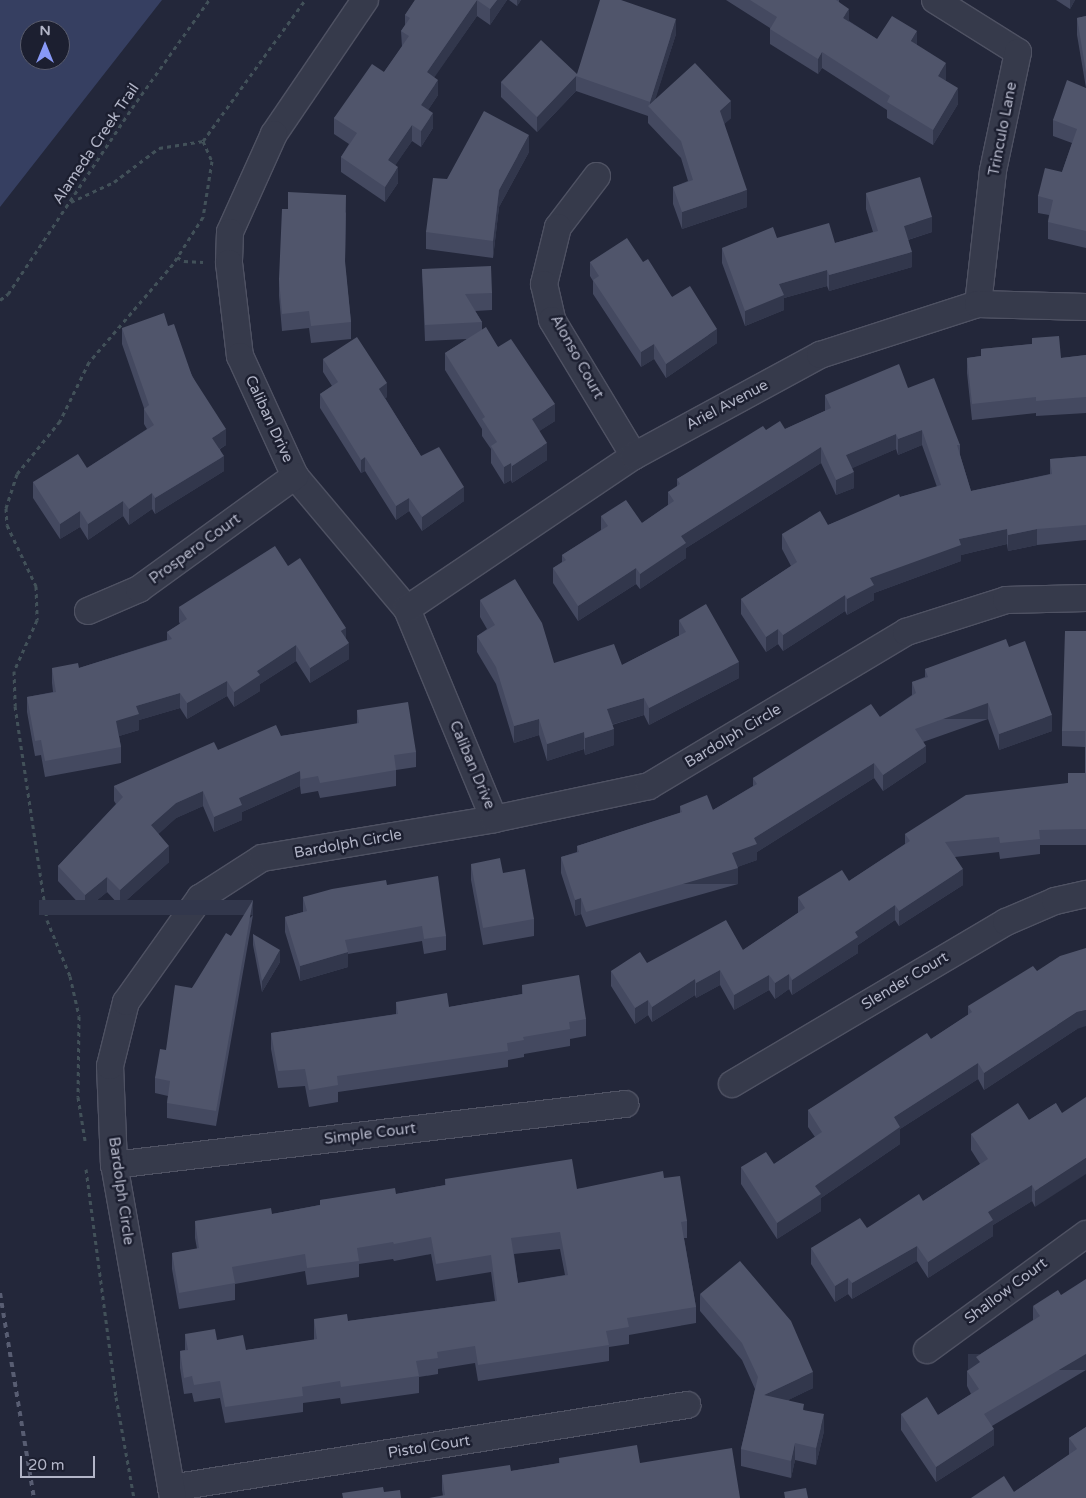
<!DOCTYPE html>
<html>
<head>
<meta charset="utf-8">
<style>
  body { margin:0 }
  #map { position:relative; width:1086px; height:1498px; overflow:hidden; background:#23273a; font-family:"Varela Round",sans-serif }
  div>[style] { position:absolute }
  .water>* { inset:0; background:#363f61 }
  .path>* { height:3px; margin-top:-1.5px; transform-origin:0; background:repeating-linear-gradient(90deg,#425159 0 4px,transparent 0 8px) }
  .roads { filter:drop-shadow(1px 0 #4f5263) drop-shadow(-1px 0 #4f5263) drop-shadow(0 1px #4f5263) drop-shadow(0 -1px #4f5263) }
  .street>* { height:26px; margin:-13px; padding:0 13px; transform-origin:13px; border-radius:13px; background:#363a4b }
  .rail>* { height:4px; margin-top:-2px; transform-origin:0; background:repeating-linear-gradient(90deg,#585d72 0 5px,transparent 0 10px) }
  .wall>* { inset:0; background:#444960 }
  .shaded-wall>* { inset:0; background:#32374c; transform-origin:0 0 }
  .building>* { inset:0; background:#50556b }
  span { translate:-50% -50%; white-space:nowrap; text-align:center; line-height:1.15; -webkit-text-stroke:5px #1c1f30; paint-order:stroke }
  .street-label { font-size:15px; color:#b2b5c7 }
  .north { position:absolute; left:20px; top:20px; width:50px; height:50px; box-sizing:border-box; background:#1c1f30; border:1px solid #585b6c; border-radius:50%; rotate:0deg; font-size:14px; font-weight:700; line-height:20px; text-align:center; color:#b2b5c7 }
  .north::after { content:''; display:block; margin:auto; width:18px; height:22px; background:#8899f6; clip-path:polygon(50% 0,100% 100%,50% 72%,0 100%) }
  .scale { position:absolute; left:20px; top:1456px; width:75px; height:22px; box-sizing:border-box; border:2px solid #b2b5c7; border-top:0; padding-left:6px; font-size:15px; line-height:18px; white-space:nowrap; color:#b2b5c7; -webkit-text-stroke:4px #1c1f30; paint-order:stroke }
</style>
</head>
<body>
<div id="map">
  <div class="water">
    <div style="clip-path:polygon(evenodd,0 0,162px 0,0 207px,0 0,30px 30px,60px 30px,60px 60px,30px 60px,30px 30px)"></div>
  </div>
  <div class="path">
    <div style="left:203px;top:141px;width:174px;rotate:-54.1deg"></div>
    <div style="left:71px;top:202px;width:47px;rotate:-24.9deg"></div>
    <div style="left:114px;top:182px;width:56px;rotate:-37.1deg"></div>
    <div style="left:159px;top:148px;width:45px;rotate:-9deg"></div>
    <div style="left:203px;top:141px;width:22px;rotate:66deg"></div>
    <div style="left:212px;top:161px;width:57px;rotate:99.1deg"></div>
    <div style="left:203px;top:217px;width:56px;rotate:122.6deg"></div>
    <div style="left:173px;top:264px;width:129px;rotate:130.6deg"></div>
    <div style="left:89px;top:362px;width:66px;rotate:116.2deg"></div>
    <div style="left:60px;top:421px;width:68px;rotate:129.1deg"></div>
    <div style="left:17px;top:474px;width:36px;rotate:108deg"></div>
    <div style="left:6px;top:508px;width:17px;rotate:87deg"></div>
    <div style="left:7px;top:525px;width:68px;rotate:64.6deg"></div>
    <div style="left:36px;top:586px;width:34px;rotate:88deg"></div>
    <div style="left:37px;top:620px;width:56px;rotate:114.3deg"></div>
    <div style="left:14px;top:671px;width:35px;rotate:88deg"></div>
    <div style="left:15px;top:706px;width:216px;rotate:81.5deg"></div>
    <div style="left:47px;top:920px;width:61px;rotate:67.7deg"></div>
    <div style="left:70px;top:976px;width:41px;rotate:77.3deg"></div>
    <div style="left:79px;top:1016px;width:81px;rotate:90.7deg"></div>
    <div style="left:78px;top:1097px;width:44px;rotate:80.8deg"></div>
    <div style="left:177px;top:257px;width:8px;rotate:30deg"></div>
    <div style="left:184px;top:261px;width:19px;rotate:3deg"></div>
    <div style="left:0;top:300px;width:10px;rotate:-37deg"></div>
    <div style="left:8px;top:294px;width:224px;rotate:-56.3deg"></div>
    <div style="left:132px;top:108px;width:133px;rotate:-54.5deg"></div>
    <div style="left:86px;top:1169px;width:230px;rotate:82.5deg"></div>
    <div style="left:116px;top:1397px;width:103px;rotate:79.9deg"></div>
  </div>
  <div class="roads">
    <div class="street">
      <div style="left:365px;top:0;width:162px;rotate:124.2deg"></div>
      <div style="left:274px;top:134px;width:107px;rotate:114.2deg"></div>
      <div style="left:230px;top:232px;width:31px;rotate:92deg"></div>
      <div style="left:229px;top:263px;width:94px;rotate:83.3deg"></div>
      <div style="left:240px;top:356px;width:132px;rotate:65.4deg"></div>
      <div style="left:295px;top:476px;width:174px;rotate:49.9deg"></div>
      <div style="left:407px;top:609px;width:227px;rotate:67.5deg"></div>
      <div style="left:935px;top:0;width:98px;rotate:32.1deg"></div>
      <div style="left:1018px;top:52px;width:122px;rotate:101.9deg"></div>
      <div style="left:993px;top:171px;width:134px;rotate:96.4deg"></div>
      <div style="left:597px;top:176px;width:64px;rotate:127.4deg"></div>
      <div style="left:558px;top:227px;width:59px;rotate:103.8deg"></div>
      <div style="left:544px;top:284px;width:37px;rotate:77deg"></div>
      <div style="left:552px;top:320px;width:159px;rotate:58.9deg"></div>
      <div style="left:407px;top:609px;width:274px;rotate:-34deg"></div>
      <div style="left:634px;top:456px;width:212px;rotate:-28.5deg"></div>
      <div style="left:820px;top:355px;width:166px;rotate:-17.9deg"></div>
      <div style="left:978px;top:304px;width:108px;rotate:1.6deg"></div>
      <div style="left:88px;top:611px;width:56px;rotate:-23.3deg"></div>
      <div style="left:139px;top:589px;width:193px;rotate:-35.9deg"></div>
      <div style="left:732px;top:1084px;width:318px;rotate:-30.6deg"></div>
      <div style="left:1006px;top:922px;width:53px;rotate:-23.2deg"></div>
      <div style="left:1055px;top:901px;width:32px;rotate:-13deg"></div>
      <div style="left:114px;top:1165px;width:515px;rotate:-6.81deg"></div>
      <div style="left:927px;top:1350px;width:197px;rotate:-36.1deg"></div>
      <div style="left:171px;top:1488px;width:523px;rotate:-9.14deg"></div>
      <div style="left:173px;top:1498px;width:338px;rotate:-100deg"></div>
      <div style="left:114px;top:1165px;width:99px;rotate:-92.3deg"></div>
      <div style="left:110px;top:1066px;width:66px;rotate:-76deg"></div>
      <div style="left:126px;top:1002px;width:128px;rotate:-54.6deg"></div>
      <div style="left:200px;top:898px;width:74px;rotate:-32.8deg"></div>
      <div style="left:262px;top:858px;width:235px;rotate:-9.5deg"></div>
      <div style="left:494px;top:819px;width:158px;rotate:-12deg"></div>
      <div style="left:649px;top:786px;width:300px;rotate:-30.9deg"></div>
      <div style="left:906px;top:632px;width:105px;rotate:-17.7deg"></div>
      <div style="left:1006px;top:600px;width:80px;rotate:-1.4deg"></div>
    </div>
  </div>
  <div class="rail">
    <div style="left:0;top:1293px;width:208px;rotate:80.6deg"></div>
  </div>
  <div class="wall">
    <div style="clip-path:polygon(415px 0,507px 0,490px 25px,477px 16px,434px 77px,438px 95px,428px 110px,433px 128px,421px 147px,412px 141px,395px 165px,398px 183px,385px 202px,341px 172px,341px 157px,349px 144px,334px 134px,334px 118px,384px 72px,402px 47px,401px 31px,405px 25px,405px 15px)"></div>
    <div style="clip-path:polygon(509px 0,521px 0,517px 6px)"></div>
    <div style="clip-path:polygon(726px 0,839px 0,839px 2px,849px 21px,877px 39px,917px 46px,946px 79px,945px 80px,958px 104px,933px 145px,887px 118px,887px 110px,822px 68px,818px 74px,770px 44px,770px 28px)"></div>
    <div style="clip-path:polygon(1056px 0,1075px 0,1070px 9px)"></div>
    <div style="clip-path:polygon(1086px 16px,1086px 248px,1048px 239px,1048px 222px,1049px 215px,1038px 213px,1038px 196px,1062px 172px,1072px 143px,1053px 136px,1053px 120px,1086px 88px,1077px 35px,1077px 18px)"></div>
    <div style="clip-path:polygon(676px 34px,655px 99px,731px 118px,724px 124px,747px 207px,682px 229px,673px 204px,673px 187px,688px 181px,681px 158px,648px 123px,648px 116px,576px 91px,537px 132px,501px 97px,501px 82px,577px 74px)"></div>
    <div style="clip-path:polygon(529px 152px,499px 207px,493px 258px,426px 249px,426px 232px,447px 179px)"></div>
    <div style="clip-path:polygon(866px 193px,932px 232px,908px 240px,912px 267px,829px 291px,827px 286px,784px 298px,784px 310px,745px 326px,722px 263px,722px 248px,777px 238px,835px 243px,873px 232px,866px 209px)"></div>
    <div style="clip-path:polygon(346px 212px,345px 265px,351px 322px,351px 339px,311px 343px,309px 328px,282px 331px,279px 296px,279px 279px)"></div>
    <div style="clip-path:polygon(590px 262px,643px 262px,672px 297px,717px 343px,666px 378px,654px 359px,641px 367px,593px 294px,593px 281px,590px 276px)"></div>
    <div style="clip-path:polygon(422px 269px,492px 293px,492px 310px,475px 311px,482px 322px,482px 330px,498px 347px,555px 421px,539px 431px,547px 460px,512px 483px,511px 480px,504px 484px,491px 463px,491px 449px,482px 436px,482px 429px,445px 370px,445px 353px,467px 339px,425px 341px)"></div>
    <div style="clip-path:polygon(168px 326px,226px 445px,220px 449px,224px 471px,155px 514px,152px 509px,129px 525px,123px 516px,88px 540px,80px 527px,60px 539px,33px 498px,33px 482px,87px 468px,147px 429px,144px 424px,144px 408px,122px 344px,122px 328px)"></div>
    <div style="clip-path:polygon(1032px 338px,1061px 358px,1086px 355px,1086px 413px,1036px 416px,1036px 413px,972px 420px,967px 373px,967px 358px,981px 356px,981px 349px,1032px 344px)"></div>
    <div style="clip-path:polygon(323px 359px,387px 397px,385px 398px,421px 456px,464px 501px,422px 531px,409px 511px,396px 520px,365px 471px,361px 473px,320px 408px,320px 394px,332px 386px,323px 372px)"></div>
    <div style="clip-path:polygon(908px 388px,960px 445px,960px 455px,971px 491px,1050px 474px,1050px 459px,1086px 456px,1086px 540px,1037px 545px,1008px 551px,1007px 544px,961px 555px,961px 561px,874px 593px,874px 600px,847px 615px,845px 611px,783px 651px,778px 644px,766px 652px,741px 614px,741px 599px,791px 566px,782px 549px,782px 534px,828px 525px,900px 497px,937px 487px,922px 445px,898px 455px,896px 449px,852px 468px,854px 488px,836px 495px,821px 463px,686px 548px,686px 558px,640px 589px,636px 584px,578px 621px,553px 583px,553px 568px,562px 562px,562px 555px,601px 530px,601px 516px,642px 523px,668px 505px,668px 492px,677px 487px,677px 479px,766px 430px,785px 429px,825px 411px,825px 395px)"></div>
    <div style="clip-path:polygon(288px 566px,346px 639px,349px 659px,310px 683px,296px 661px,260px 684px,260px 691px,234px 707px,227px 696px,187px 719px,180px 708px,139px 720px,139px 730px,119px 736px,121px 747px,121px 763px,45px 777px,41px 755px,35px 756px,27px 712px,27px 697px,53px 692px,52px 683px,52px 668px,79px 668px,167px 640px,167px 632px,180px 624px,179px 622px,179px 607px)"></div>
    <div style="clip-path:polygon(480px 600px,554px 663px,622px 665px,679px 636px,679px 620px,739px 678px,649px 725px,644px 715px,612px 725px,614px 745px,585px 755px,584px 749px,547px 761px,539px 735px,514px 743px,496px 684px,477px 652px,477px 636px,487px 629px,480px 617px)"></div>
    <div style="clip-path:polygon(1086px 631px,1086px 845px,1040px 845px,1040px 854px,1000px 859px,999px 852px,955px 857px,963px 885px,899px 926px,895px 920px,858px 945px,858px 953px,792px 995px,789px 989px,775px 999px,769px 990px,734px 1010px,720px 985px,696px 998px,695px 995px,652px 1022px,648px 1015px,635px 1024px,611px 986px,611px 971px,647px 963px,743px 950px,798px 913px,798px 897px,849px 881px,905px 844px,905px 834px,1068px 783px,1085px 773px,1085px 747px,1062px 746px,1062px 731px)"></div>
    <div style="clip-path:polygon(1009px 647px,1052px 731px,999px 750px,988px 719px,923px 742px,926px 762px,883px 791px,874px 778px,757px 852px,757px 860px,737px 867px,738px 884px,586px 927px,581px 914px,575px 916px,561px 873px,561px 857px,577px 852px,577px 846px,680px 813px,680px 806px,713px 810px,753px 786px,753px 778px,880px 717px,912px 695px,912px 682px,925px 677px,925px 669px)"></div>
    <div style="clip-path:polygon(357px 710px,416px 752px,416px 767px,396px 770px,396px 786px,320px 798px,318px 791px,301px 794px,300px 786px,242px 812px,242px 820px,214px 832px,203px 806px,176px 818px,158px 834px,169px 862px,120px 906px,107px 892px,85px 910px,58px 881px,58px 866px,116px 804px,114px 801px,114px 786px,218px 750px,281px 736px,357px 724px)"></div>
    <div style="clip-path:polygon(471px 864px,503px 873px,534px 919px,534px 936px,483px 945px,471px 880px)"></div>
    <div style="clip-path:polygon(387px 885px,446px 936px,446px 950px,424px 954px,422px 941px,348px 954px,348px 967px,300px 981px,285px 932px,285px 917px,303px 912px,303px 897px)"></div>
    <div style="clip-path:polygon(253px 915px,216px 1126px,167px 1118px,167px 1103px,168px 1096px,155px 1093px,155px 1078px,166px 1050px,192px 988px,231px 936px)"></div>
    <div style="clip-path:polygon(253px 934px,280px 962px,262px 992px,253px 945px)"></div>
    <div style="clip-path:polygon(522px 985px,586px 1019px,586px 1036px,570px 1039px,570px 1046px,524px 1054px,524px 1057px,508px 1060px,508px 1067px,338px 1092px,338px 1102px,309px 1107px,305px 1086px,278px 1088px,271px 1049px,271px 1033px,396px 1014px,396px 1002px,449px 1007px,522px 994px)"></div>
    <div style="clip-path:polygon(968px 1006px,1077px 1029px,984px 1090px,978px 1079px,900px 1129px,900px 1144px,821px 1198px,821px 1211px,777px 1239px,741px 1184px,741px 1167px,774px 1164px,815px 1137px,808px 1127px,808px 1110px,931px 1039px,968px 1015px)"></div>
    <div style="clip-path:polygon(1056px 1103px,1035px 1207px,1032px 1201px,993px 1225px,993px 1236px,928px 1278px,917px 1261px,852px 1299px,848px 1294px,835px 1302px,811px 1264px,811px 1248px,867px 1228px,923px 1201px,980px 1164px,971px 1150px,971px 1134px,1029px 1120px)"></div>
    <div style="clip-path:polygon(evenodd,664px 1178px,687px 1221px,687px 1238px,684px 1238px,696px 1307px,696px 1323px,629px 1335px,629px 1344px,609px 1347px,609px 1361px,478px 1381px,475px 1363px,438px 1369px,438px 1374px,419px 1377px,419px 1393px,341px 1404px,340px 1398px,303px 1403px,303px 1412px,225px 1423px,220px 1398px,194px 1402px,192px 1393px,184px 1394px,180px 1368px,180px 1351px,185px 1350px,185px 1334px,217px 1340px,246px 1350px,314px 1340px,314px 1319px,348px 1321px,495px 1301px,491px 1272px,436px 1281px,431px 1254px,394px 1261px,393px 1259px,359px 1264px,359px 1277px,307px 1285px,305px 1271px,235px 1284px,235px 1300px,179px 1309px,172px 1269px,172px 1253px,197px 1249px,195px 1238px,195px 1221px,272px 1214px,320px 1205px,320px 1200px,396px 1194px,445px 1185px,445px 1179px,577px 1189px,664px 1178px,560px 1249px,565px 1275px,518px 1283px,514px 1254px,560px 1249px)"></div>
    <div style="clip-path:polygon(700px 1294px,813px 1388px,788px 1400px,804px 1410px,824px 1431px,816px 1465px,795px 1460px,791px 1478px,741px 1466px,741px 1449px,755px 1389px,742px 1360px,700px 1311px)"></div>
    <div style="clip-path:polygon(1033px 1306px,1086px 1370px,992px 1426px,994px 1445px,936px 1482px,901px 1430px,901px 1414px,938px 1415px,971px 1394px,967px 1386px,967px 1371px,976px 1364px,976px 1357px,1033px 1320px)"></div>
    <div style="clip-path:polygon(1086px 1427px,1086px 1498px,971px 1498px,1014px 1492px,1069px 1455px,1069px 1438px)"></div>
    <div style="clip-path:polygon(559px 1458px,640px 1463px,443px 1496px,442px 1490px,442px 1475px,511px 1471px,559px 1463px)"></div>
  </div>
  <div class="shaded-wall">
    <div style="clip-path:polygon(477px 0,477px 16px,427px 88px,427px 72px)"></div>
    <div style="clip-path:polygon(497px 0,507px 0,490px 25px,490px 9px)"></div>
    <div style="clip-path:polygon(517px 0,521px 0,517px 6px)"></div>
    <div style="clip-path:polygon(1070px 0,1075px 0,1070px 9px)"></div>
    <div style="clip-path:polygon(849px 9px,849px 25px,843px 18px)"></div>
    <div style="clip-path:polygon(676px 19px,676px 34px,652px 110px,650px 108px,650px 102px)"></div>
    <div style="clip-path:polygon(917px 31px,917px 47px,911px 41px)"></div>
    <div style="clip-path:polygon(822px 52px,822px 68px,818px 74px,818px 59px)"></div>
    <div style="clip-path:polygon(946px 63px,946px 79px,938px 92px,938px 76px)"></div>
    <div style="clip-path:polygon(576px 76px,576px 91px,537px 132px,537px 117px)"></div>
    <div style="clip-path:polygon(438px 80px,438px 95px,421px 121px,421px 105px)"></div>
    <div style="clip-path:polygon(958px 88px,958px 104px,933px 145px,933px 130px)"></div>
    <div style="clip-path:polygon(731px 101px,731px 118px,720px 128px,720px 111px)"></div>
    <div style="clip-path:polygon(433px 113px,433px 128px,421px 147px,421px 131px)"></div>
    <div style="clip-path:polygon(412px 125px,412px 141px,388px 176px,388px 160px)"></div>
    <div style="clip-path:polygon(529px 135px,529px 152px,499px 207px,493px 258px,493px 241px,499px 190px)"></div>
    <div style="clip-path:polygon(398px 167px,398px 183px,385px 202px,385px 187px)"></div>
    <div style="clip-path:polygon(747px 190px,747px 207px,682px 229px,682px 212px)"></div>
    <div style="clip-path:polygon(932px 217px,932px 232px,904px 241px,904px 226px)"></div>
    <div style="clip-path:polygon(912px 252px,912px 267px,829px 291px,829px 275px)"></div>
    <div style="clip-path:polygon(827px 270px,827px 286px,784px 298px,784px 310px,745px 326px,745px 311px,779px 284px)"></div>
    <div style="clip-path:polygon(717px 329px,717px 343px,666px 378px,666px 364px)"></div>
    <div style="clip-path:polygon(654px 344px,654px 359px,641px 367px,641px 352px)"></div>
    <div style="clip-path:polygon(387px 383px,387px 397px,379px 402px,379px 389px)"></div>
    <div style="clip-path:polygon(555px 404px,555px 421px,532px 436px,532px 419px)"></div>
    <div style="clip-path:polygon(226px 429px,226px 445px,212px 453px,212px 438px)"></div>
    <div style="clip-path:polygon(922px 430px,922px 445px,898px 455px,898px 439px)"></div>
    <div style="clip-path:polygon(896px 434px,896px 449px,846px 471px,846px 455px)"></div>
    <div style="clip-path:polygon(547px 443px,547px 460px,512px 483px,512px 466px)"></div>
    <div style="clip-path:polygon(821px 447px,821px 463px,686px 548px,686px 558px,640px 589px,640px 574px,681px 536px)"></div>
    <div style="clip-path:polygon(224px 456px,224px 471px,155px 514px,155px 498px)"></div>
    <div style="clip-path:polygon(365px 457px,365px 471px,361px 473px,361px 460px)"></div>
    <div style="clip-path:polygon(511px 463px,511px 480px,504px 484px,504px 467px)"></div>
    <div style="clip-path:polygon(854px 472px,854px 488px,836px 495px,836px 480px)"></div>
    <div style="clip-path:polygon(464px 487px,464px 501px,422px 531px,422px 517px)"></div>
    <div style="clip-path:polygon(152px 493px,152px 509px,129px 525px,129px 509px)"></div>
    <div style="clip-path:polygon(409px 498px,409px 511px,396px 520px,396px 506px)"></div>
    <div style="clip-path:polygon(123px 501px,123px 516px,88px 540px,88px 524px)"></div>
    <div style="clip-path:polygon(80px 511px,80px 527px,60px 539px,60px 524px)"></div>
    <div style="clip-path:polygon(1007px 529px,1007px 544px,961px 555px,961px 561px,874px 593px,874px 600px,847px 615px,847px 599px,870px 578px,959px 539px)"></div>
    <div style="clip-path:polygon(1037px 529px,1037px 545px,1008px 551px,1008px 535px)"></div>
    <div style="clip-path:polygon(636px 568px,636px 584px,578px 621px,578px 606px)"></div>
    <div style="clip-path:polygon(845px 595px,845px 611px,783px 651px,783px 635px)"></div>
    <div style="clip-path:polygon(346px 628px,346px 643px,341px 631px)"></div>
    <div style="clip-path:polygon(778px 629px,778px 644px,766px 652px,766px 637px)"></div>
    <div style="clip-path:polygon(349px 643px,349px 659px,310px 683px,310px 668px)"></div>
    <div style="clip-path:polygon(296px 645px,296px 661px,260px 684px,260px 691px,234px 707px,234px 692px,257px 671px)"></div>
    <div style="clip-path:polygon(739px 662px,739px 678px,649px 725px,649px 708px)"></div>
    <div style="clip-path:polygon(227px 681px,227px 696px,187px 719px,187px 703px)"></div>
    <div style="clip-path:polygon(180px 693px,180px 708px,139px 720px,139px 730px,116px 737px,116px 721px,136px 706px)"></div>
    <div style="clip-path:polygon(644px 698px,644px 715px,607px 726px,607px 709px)"></div>
    <div style="left:988px;top:703px;width:16px;height:77px;rotate:90deg"></div>
    <div style="clip-path:polygon(1052px 715px,1052px 731px,999px 750px,999px 734px)"></div>
    <div style="clip-path:polygon(539px 719px,539px 735px,514px 743px,514px 726px)"></div>
    <div style="clip-path:polygon(614px 729px,614px 745px,585px 755px,585px 738px)"></div>
    <div style="clip-path:polygon(584px 732px,584px 749px,547px 761px,547px 744px)"></div>
    <div style="clip-path:polygon(926px 746px,926px 762px,883px 791px,883px 775px)"></div>
    <div style="clip-path:polygon(874px 763px,874px 778px,757px 852px,757px 860px,732px 869px,732px 853px,754px 838px)"></div>
    <div style="clip-path:polygon(300px 771px,300px 786px,242px 812px,242px 820px,214px 832px,214px 817px,239px 798px)"></div>
    <div style="clip-path:polygon(203px 791px,203px 806px,176px 818px,151px 841px,151px 825px,176px 803px)"></div>
    <div style="clip-path:polygon(169px 846px,169px 862px,120px 906px,120px 890px)"></div>
    <div style="left:738px;top:868px;width:16px;height:158px;rotate:90deg"></div>
    <div style="clip-path:polygon(963px 869px,963px 885px,899px 926px,899px 911px)"></div>
    <div style="clip-path:polygon(107px 877px,107px 892px,85px 910px,85px 895px)"></div>
    <div style="clip-path:polygon(581px 898px,581px 914px,575px 916px,575px 900px)"></div>
    <div style="left:253px;top:900px;width:15px;height:214px;rotate:90deg"></div>
    <div style="clip-path:polygon(895px 905px,895px 920px,858px 945px,858px 953px,792px 995px,792px 980px,855px 932px)"></div>
    <div style="clip-path:polygon(280px 950px,280px 962px,262px 992px,262px 981px)"></div>
    <div style="clip-path:polygon(348px 952px,348px 967px,300px 981px,300px 966px)"></div>
    <div style="clip-path:polygon(720px 970px,720px 985px,696px 998px,696px 983px)"></div>
    <div style="clip-path:polygon(789px 974px,789px 989px,775px 999px,775px 983px)"></div>
    <div style="clip-path:polygon(769px 975px,769px 990px,734px 1010px,734px 995px)"></div>
    <div style="clip-path:polygon(695px 979px,695px 995px,652px 1022px,652px 1007px)"></div>
    <div style="clip-path:polygon(648px 1000px,648px 1015px,635px 1024px,635px 1008px)"></div>
    <div style="clip-path:polygon(1086px 1010px,1086px 1026px,1077px 1029px,984px 1090px,984px 1073px,1077px 1012px)"></div>
    <div style="clip-path:polygon(978px 1063px,978px 1079px,900px 1129px,900px 1144px,821px 1198px,821px 1211px,777px 1239px,777px 1223px,815px 1186px,894px 1117px)"></div>
    <div style="clip-path:polygon(1086px 1158px,1086px 1174px,1035px 1207px,1035px 1191px)"></div>
    <div style="clip-path:polygon(1032px 1185px,1032px 1201px,993px 1225px,993px 1236px,928px 1278px,928px 1262px,988px 1212px)"></div>
    <div style="clip-path:polygon(917px 1246px,917px 1261px,852px 1299px,852px 1283px)"></div>
    <div style="clip-path:polygon(848px 1278px,848px 1294px,835px 1302px,835px 1286px)"></div>
    <div style="left:1086px;top:1354px;width:16px;height:118px;rotate:90deg"></div>
    <div style="clip-path:polygon(813px 1372px,813px 1388px,764px 1412px,764px 1395px)"></div>
    <div style="clip-path:polygon(824px 1414px,824px 1431px,816px 1465px,816px 1448px)"></div>
    <div style="clip-path:polygon(994px 1429px,994px 1445px,936px 1482px,936px 1467px)"></div>
    <div style="clip-path:polygon(795px 1443px,795px 1460px,791px 1478px,791px 1461px)"></div>
  </div>
  <div class="building">
    <div style="clip-path:polygon(415px 0,497px 0,490px 9px,477px 0,427px 72px,438px 80px,421px 105px,433px 113px,421px 131px,412px 125px,388px 160px,398px 167px,385px 187px,341px 157px,357px 133px,334px 118px,372px 64px,384px 72px,409px 36px,401px 31px,410px 18px,405px 15px)"></div>
    <div style="clip-path:polygon(600px 0,621px 0,676px 19px,650px 102px,576px 76px,537px 117px,501px 82px,541px 40px,577px 74px)"></div>
    <div style="clip-path:polygon(750px 0,836px 0,849px 9px,843px 18px,877px 39px,892px 16px,917px 31px,911px 41px,946px 63px,938px 76px,958px 88px,933px 130px,887px 102px,890px 96px,822px 52px,818px 59px,770px 29px,777px 17px)"></div>
    <div style="clip-path:polygon(1086px 16px,1086px 72px,1077px 18px)"></div>
    <div style="clip-path:polygon(695px 63px,731px 101px,720px 111px,747px 190px,682px 212px,673px 187px,693px 180px,681px 141px,648px 106px)"></div>
    <div style="clip-path:polygon(1067px 80px,1086px 88px,1086px 231px,1048px 222px,1053px 200px,1038px 196px,1045px 168px,1062px 172px,1077px 129px,1053px 120px)"></div>
    <div style="clip-path:polygon(484px 111px,529px 135px,499px 190px,493px 241px,426px 232px,433px 178px,447px 179px)"></div>
    <div style="clip-path:polygon(920px 177px,932px 217px,904px 226px,912px 252px,829px 275px,827px 270px,779px 284px,784px 295px,745px 311px,722px 248px,773px 227px,777px 238px,829px 223px,835px 243px,878px 231px,866px 193px)"></div>
    <div style="clip-path:polygon(288px 192px,346px 195px,345px 261px,351px 322px,311px 326px,309px 311px,282px 314px,279px 279px,282px 209px,288px 209px)"></div>
    <div style="clip-path:polygon(627px 238px,643px 262px,648px 259px,672px 297px,690px 286px,717px 329px,666px 364px,654px 344px,641px 352px,593px 280px,599px 276px,590px 262px)"></div>
    <div style="clip-path:polygon(491px 266px,492px 293px,465px 294px,482px 322px,425px 325px,422px 269px)"></div>
    <div style="clip-path:polygon(164px 313px,168px 326px,174px 324px,192px 376px,226px 429px,212px 438px,224px 456px,155px 498px,152px 493px,129px 509px,123px 501px,88px 524px,80px 511px,60px 524px,33px 482px,78px 454px,87px 468px,154px 425px,144px 409px,149px 405px,122px 328px)"></div>
    <div style="clip-path:polygon(486px 327px,498px 347px,511px 339px,555px 404px,532px 419px,547px 443px,512px 466px,511px 463px,504px 467px,491px 446px,497px 442px,482px 419px,485px 417px,445px 353px)"></div>
    <div style="clip-path:polygon(1059px 336px,1061px 358px,1086px 355px,1086px 397px,1036px 401px,1036px 397px,972px 404px,967px 358px,981px 356px,981px 349px,1032px 344px,1032px 338px)"></div>
    <div style="clip-path:polygon(357px 337px,387px 383px,379px 389px,421px 456px,439px 447px,464px 487px,422px 517px,409px 498px,396px 506px,365px 457px,361px 460px,320px 394px,338px 382px,323px 359px)"></div>
    <div style="clip-path:polygon(899px 364px,908px 388px,934px 378px,960px 445px,957px 445px,971px 491px,1052px 474px,1050px 459px,1086px 456px,1086px 525px,1037px 529px,1008px 535px,1007px 529px,959px 539px,961px 545px,870px 578px,874px 585px,847px 599px,845px 595px,783px 635px,778px 629px,766px 637px,741px 599px,797px 562px,782px 534px,820px 511px,828px 525px,899px 494px,900px 497px,941px 485px,922px 430px,898px 439px,896px 434px,846px 455px,854px 472px,836px 480px,821px 447px,681px 536px,686px 543px,640px 574px,636px 568px,578px 606px,553px 568px,566px 560px,562px 555px,608px 526px,601px 516px,626px 500px,642px 523px,674px 501px,668px 492px,680px 484px,677px 479px,763px 426px,766px 430px,780px 421px,785px 429px,831px 408px,825px 395px)"></div>
    <div style="clip-path:polygon(275px 546px,288px 566px,300px 558px,346px 628px,341px 631px,349px 643px,310px 668px,296px 645px,257px 671px,260px 675px,234px 692px,227px 681px,187px 703px,180px 693px,136px 706px,139px 714px,116px 721px,121px 747px,45px 761px,41px 740px,35px 741px,27px 697px,56px 692px,52px 668px,78px 663px,79px 668px,172px 639px,167px 632px,187px 619px,179px 607px)"></div>
    <div style="clip-path:polygon(515px 579px,542px 623px,554px 663px,614px 644px,622px 665px,686px 632px,679px 620px,706px 604px,739px 662px,649px 708px,644px 698px,607px 709px,614px 729px,585px 738px,584px 732px,547px 744px,539px 719px,514px 726px,496px 667px,477px 636px,495px 625px,480px 600px)"></div>
    <div style="clip-path:polygon(1065px 631px,1086px 631px,1086px 829px,1039px 830px,1040px 839px,1000px 843px,999px 837px,945px 842px,963px 869px,899px 911px,895px 905px,855px 932px,858px 937px,792px 980px,789px 974px,775px 983px,769px 975px,734px 995px,720px 970px,696px 983px,695px 979px,652px 1007px,648px 1000px,635px 1008px,611px 971px,640px 952px,647px 963px,726px 920px,743px 950px,805px 908px,798px 897px,842px 870px,849px 881px,910px 841px,905px 834px,966px 795px,1068px 783px,1068px 773px,1085px 773px,1085px 731px,1062px 731px)"></div>
    <div style="clip-path:polygon(1006px 639px,1009px 647px,1025px 641px,1052px 715px,999px 734px,988px 703px,915px 729px,926px 746px,883px 775px,874px 763px,754px 838px,757px 844px,732px 853px,738px 868px,586px 912px,581px 898px,575px 900px,561px 857px,579px 852px,577px 846px,682px 812px,680px 806px,707px 795px,713px 810px,757px 784px,753px 778px,871px 704px,880px 717px,916px 693px,912px 682px,928px 677px,925px 669px)"></div>
    <div style="clip-path:polygon(408px 702px,416px 752px,394px 755px,396px 770px,320px 783px,318px 776px,301px 779px,300px 771px,239px 798px,242px 805px,214px 817px,203px 791px,176px 803px,151px 825px,169px 846px,120px 890px,107px 877px,85px 895px,58px 866px,123px 797px,114px 786px,214px 742px,218px 750px,276px 725px,281px 736px,359px 723px,357px 710px)"></div>
    <div style="clip-path:polygon(500px 858px,503px 873px,525px 869px,534px 919px,483px 928px,471px 864px)"></div>
    <div style="clip-path:polygon(438px 876px,446px 936px,424px 939px,422px 926px,345px 940px,348px 952px,300px 966px,285px 917px,307px 911px,303px 897px,332px 889px,386px 880px,387px 885px)"></div>
    <div style="clip-path:polygon(253px 900px,216px 1111px,167px 1103px,170px 1081px,155px 1078px,160px 1049px,166px 1050px,175px 985px,192px 988px,226px 933px,231px 936px)"></div>
    <div style="clip-path:polygon(253px 934px,280px 950px,262px 981px)"></div>
    <div style="clip-path:polygon(1086px 948px,1086px 1010px,1077px 1012px,984px 1073px,978px 1063px,894px 1117px,900px 1127px,815px 1186px,821px 1194px,777px 1223px,741px 1167px,766px 1152px,774px 1164px,822px 1132px,808px 1110px,927px 1033px,931px 1039px,972px 1012px,968px 1006px,1033px 966px,1037px 971px,1060px 956px)"></div>
    <div style="clip-path:polygon(579px 975px,586px 1019px,569px 1022px,570px 1029px,523px 1037px,524px 1040px,507px 1043px,508px 1051px,337px 1076px,338px 1085px,309px 1090px,305px 1069px,278px 1071px,271px 1033px,398px 1014px,396px 1002px,447px 993px,449px 1007px,523px 994px,522px 985px)"></div>
    <div style="clip-path:polygon(1086px 1097px,1086px 1158px,1035px 1191px,1032px 1185px,988px 1212px,993px 1220px,928px 1262px,917px 1246px,852px 1283px,848px 1278px,835px 1286px,811px 1248px,860px 1218px,867px 1228px,919px 1194px,923px 1201px,988px 1159px,971px 1134px,1018px 1103px,1029px 1120px,1056px 1103px,1062px 1113px)"></div>
    <div style="clip-path:polygon(evenodd,572px 1159px,577px 1189px,663px 1171px,664px 1178px,680px 1176px,687px 1221px,681px 1222px,696px 1307px,627px 1318px,629px 1327px,606px 1331px,609px 1345px,478px 1365px,475px 1346px,437px 1352px,438px 1358px,416px 1361px,419px 1376px,341px 1387px,340px 1381px,302px 1387px,303px 1396px,225px 1407px,220px 1381px,194px 1385px,192px 1376px,184px 1378px,180px 1351px,188px 1350px,185px 1334px,215px 1329px,217px 1340px,243px 1335px,246px 1350px,317px 1339px,314px 1319px,347px 1314px,348px 1321px,497px 1301px,491px 1255px,436px 1264px,431px 1237px,394px 1244px,393px 1242px,357px 1248px,359px 1261px,307px 1268px,305px 1254px,232px 1267px,235px 1283px,179px 1293px,172px 1253px,199px 1248px,195px 1221px,271px 1208px,272px 1214px,320px 1205px,320px 1200px,395px 1188px,396px 1194px,446px 1185px,445px 1179px,572px 1159px,560px 1232px,568px 1275px,518px 1283px,511px 1238px,560px 1232px)"></div>
    <div style="clip-path:polygon(740px 1261px,791px 1321px,813px 1372px,764px 1395px,804px 1404px,803px 1410px,824px 1414px,816px 1448px,795px 1443px,791px 1461px,741px 1449px,758px 1377px,742px 1343px,700px 1294px)"></div>
    <div style="clip-path:polygon(1086px 1279px,1086px 1354px,984px 1414px,994px 1429px,936px 1467px,901px 1414px,927px 1397px,938px 1415px,979px 1389px,967px 1371px,980px 1362px,976px 1357px,1040px 1316px,1033px 1306px,1058px 1290px,1061px 1295px)"></div>
    <div style="clip-path:polygon(1086px 1427px,1086px 1498px,971px 1498px,1004px 1476px,1014px 1492px,1077px 1449px,1069px 1438px)"></div>
    <div style="clip-path:polygon(637px 1445px,640px 1463px,732px 1448px,740px 1498px,429px 1498px,445px 1495px,442px 1475px,510px 1465px,511px 1471px,560px 1463px,559px 1458px)"></div>
    <div style="clip-path:polygon(383px 1487px,384px 1492px,400px 1490px,401px 1498px,343px 1498px,342px 1493px)"></div>
    <div style="clip-path:polygon(806px 1488px,808px 1498px,785px 1498px,784px 1492px)"></div>
  </div>
  <div class="street-label">
    <span style="left:1003px;top:129px;rotate:-79deg">Trinculo Lane</span>
    <span style="left:96px;top:144px;rotate:-56deg">Alameda Creek Trail</span>
    <span style="left:577px;top:357px;rotate:61deg">Alonso Court</span>
    <span style="left:727px;top:405px;rotate:-28deg">Ariel Avenue</span>
    <span style="left:269px;top:419px;rotate:65deg">Caliban Drive</span>
    <span style="left:195px;top:549px;rotate:-36deg">Prospero Court</span>
    <span style="left:733px;top:736px;rotate:-31deg">Bardolph Circle</span>
    <span style="left:472px;top:765px;rotate:67deg">Caliban Drive</span>
    <span style="left:348px;top:844px;rotate:-10deg">Bardolph Circle</span>
    <span style="left:905px;top:981px;rotate:-31deg">Slender Court</span>
    <span style="left:370px;top:1134px;rotate:-7deg">Simple Court</span>
    <span style="left:121px;top:1191px;rotate:82deg">Bardolph Circle</span>
    <span style="left:1006px;top:1291px;rotate:-37deg">Shallow Court</span>
    <span style="left:429px;top:1447px;rotate:-9deg">Pistol Court</span>
  </div>
  <div class="north">N</div>
  <div class="scale">20 m</div>
</div>
</body>
</html>
